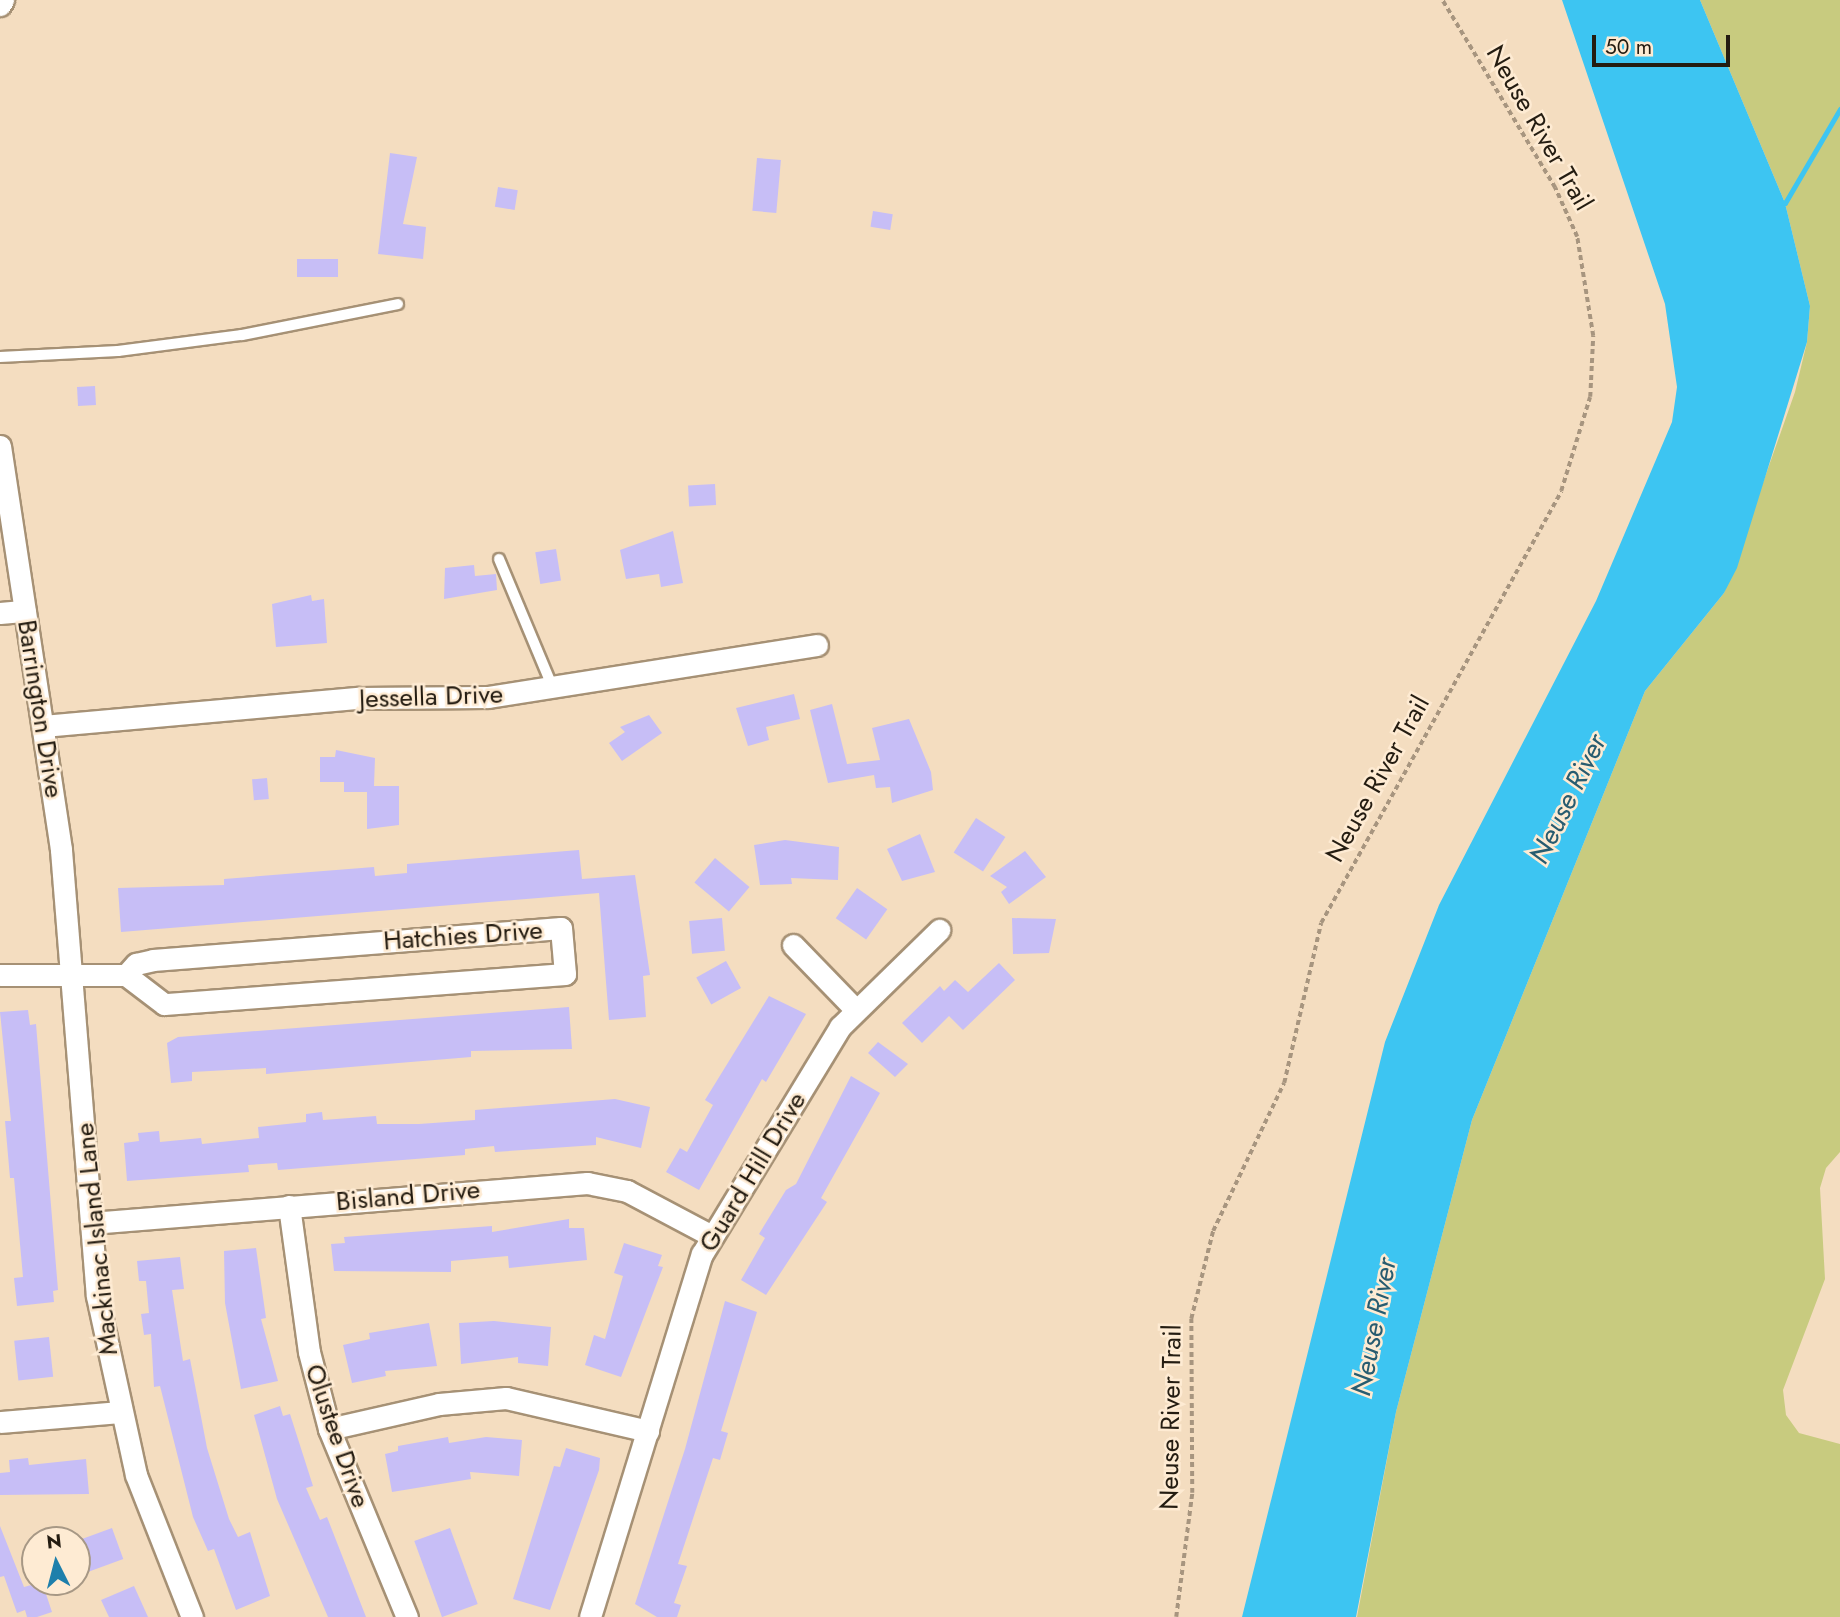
<!DOCTYPE html>
<html>
<head>
<meta charset="utf-8">
<style>
  body { margin:0 }
  #map { position:relative; width:1840px; height:1617px; overflow:hidden; background:#f4ddc0; font-family:Jost,sans-serif }
  div>[style] { position:absolute }
  .green>* { inset:0; background:#c8cb7f }
  .water>* { inset:0; background:#3dc5f2 }
  .stream>* { height:5px; margin:-2.5px; padding:0 2.5px; transform-origin:2.5px; border-radius:2.5px; background:#3dc5f2 }
  .building>* { inset:0; background:#c7bef6; transform-origin:0 0 }
  .path>* { height:3.5px; margin-top:-1.75px; transform-origin:0; background:repeating-linear-gradient(90deg,#a7957f 0 5px,transparent 0 8.5px) }
  .roads { filter:drop-shadow(2px 0 #a69175) drop-shadow(-2px 0 #a69175) drop-shadow(0 2px #a69175) drop-shadow(0 -2px #a69175) }
  .lane>* { height:10px; margin:-5px; padding:0 5px; transform-origin:5px; border-radius:5px; background:#fff }
  .street>* { height:21px; margin:-10.5px; padding:0 10.5px; transform-origin:10.5px; border-radius:10.5px; background:#fff }
  span { translate:-50% -50%; white-space:nowrap; text-align:center; line-height:1.15; -webkit-text-stroke:5px #feebd3; paint-order:stroke }
  .street-label { font-size:26px; color:#241c11 }
  .water-label { font-size:28px; color:#285c70; font-style:italic }
  .north { position:absolute; left:21px; top:1526px; width:70px; height:70px; box-sizing:border-box; background:#feebd3; border:2px solid #a79885; border-radius:50%; rotate:354deg; font-size:19px; font-weight:700; line-height:28px; text-align:center; color:#241c11 }
  .north::after { content:''; display:block; margin:auto; width:24px; height:32px; background:#1e7fab; clip-path:polygon(50% 0,100% 100%,50% 72%,0 100%) }
  .scale { position:absolute; left:1592px; top:35px; width:138px; height:32px; box-sizing:border-box; border:4px solid #241c11; border-top:0; padding-left:9px; font-size:21px; line-height:24px; white-space:nowrap; color:#241c11; -webkit-text-stroke:5px #feebd3; paint-order:stroke }
</style>
</head>
<body>
<div id="map">
  <div class="green">
    <div style="clip-path:polygon(1700px 0,1840px 0,1840px 1152px,1826px 1168px,1820px 1188px,1825px 1279px,1783px 1390px,1786px 1415px,1799px 1433px,1840px 1444px,1840px 1617px,1357px 1617px,1396px 1412px,1472px 1120px,1645px 691px,1724px 593px,1795px 392px,1807px 342px,1810px 306px,1785px 203px)"></div>
  </div>
  <div class="water">
    <div style="clip-path:polygon(1562px 0,1700px 0,1785px 203px,1810px 306px,1807px 342px,1737px 568px,1724px 593px,1645px 691px,1472px 1120px,1396px 1412px,1356px 1617px,1242px 1617px,1385px 1042px,1439px 905px,1596px 601px,1672px 422px,1677px 387px,1665px 304px)"></div>
  </div>
  <div class="stream">
    <div style="left:1780px;top:202px;width:5px;rotate:11deg"></div>
    <div style="left:1785px;top:203px;width:109px;rotate:-59.7deg"></div>
  </div>
  <div class="building">
    <div style="clip-path:polygon(390px 153px,417px 157px,403px 224px,426px 227px,423px 259px,378px 254px)"></div>
    <div style="left:757px;top:158px;width:24px;height:53px;rotate:5deg"></div>
    <div style="left:498px;top:187px;width:20px;height:20px;rotate:9deg"></div>
    <div style="left:873px;top:211px;width:20px;height:16px;rotate:9deg"></div>
    <div style="left:338px;top:259px;width:18px;height:41px;rotate:90deg"></div>
    <div style="left:95px;top:386px;width:19px;height:18px;rotate:87deg"></div>
    <div style="left:715px;top:484px;width:21px;height:27px;rotate:87deg"></div>
    <div style="clip-path:polygon(673px 531px,683px 583px,661px 587px,659px 574px,626px 579px,620px 550px)"></div>
    <div style="left:556px;top:549px;width:32px;height:21px;rotate:81deg"></div>
    <div style="clip-path:polygon(474px 565px,475px 576px,496px 574px,497px 590px,444px 599px,445px 568px)"></div>
    <div style="clip-path:polygon(311px 595px,312px 601px,324px 599px,327px 643px,276px 647px,272px 604px)"></div>
    <div style="clip-path:polygon(794px 694px,800px 719px,766px 727px,769px 740px,748px 746px,736px 708px)"></div>
    <div style="clip-path:polygon(832px 704px,847px 764px,880px 760px,872px 728px,909px 719px,931px 772px,933px 790px,892px 803px,890px 787px,876px 788px,874px 775px,828px 783px,810px 710px)"></div>
    <div style="clip-path:polygon(649px 715px,662px 733px,622px 761px,609px 743px,625px 732px,620px 727px)"></div>
    <div style="clip-path:polygon(336px 750px,375px 758px,374px 786px,399px 786px,399px 825px,367px 829px,367px 792px,344px 792px,344px 782px,320px 782px,320px 757px,335px 757px)"></div>
    <div style="left:267px;top:778px;width:21px;height:15px;rotate:85deg"></div>
    <div style="left:976px;top:818px;width:35px;height:41px;rotate:33deg"></div>
    <div style="clip-path:polygon(920px 834px,935px 872px,902px 881px,887px 849px)"></div>
    <div style="clip-path:polygon(785px 840px,839px 847px,838px 880px,791px 878px,792px 884px,760px 885px,754px 845px)"></div>
    <div style="clip-path:polygon(579px 850px,582px 879px,635px 875px,650px 975px,643px 976px,646px 1017px,609px 1020px,599px 893px,121px 932px,118px 888px,224px 885px,224px 879px,374px 867px,375px 876px,407px 873px,407px 864px)"></div>
    <div style="clip-path:polygon(1025px 851px,1046px 877px,1009px 904px,1001px 892px,1007px 887px,990px 876px)"></div>
    <div style="left:715px;top:858px;width:45px;height:32px;rotate:40deg"></div>
    <div style="left:857px;top:888px;width:37px;height:37px;rotate:35deg"></div>
    <div style="left:722px;top:918px;width:33px;height:33px;rotate:85deg"></div>
    <div style="clip-path:polygon(1012px 918px,1056px 919px,1049px 953px,1013px 954px)"></div>
    <div style="left:726px;top:961px;width:31px;height:34px;rotate:61deg"></div>
    <div style="clip-path:polygon(999px 963px,1015px 980px,963px 1030px,949px 1016px,922px 1043px,902px 1023px,940px 986px,944px 991px,955px 980px,968px 992px)"></div>
    <div style="clip-path:polygon(769px 996px,806px 1014px,766px 1082px,762px 1079px,699px 1190px,666px 1172px,680px 1148px,687px 1152px,713px 1105px,705px 1100px)"></div>
    <div style="clip-path:polygon(569px 1007px,572px 1049px,471px 1051px,471px 1057px,266px 1074px,266px 1068px,192px 1072px,192px 1081px,171px 1083px,167px 1043px,178px 1037px)"></div>
    <div style="clip-path:polygon(28px 1010px,30px 1025px,36px 1024px,58px 1290px,53px 1291px,54px 1302px,17px 1306px,14px 1278px,23px 1277px,14px 1178px,10px 1178px,5px 1121px,11px 1121px,0 1012px)"></div>
    <div style="clip-path:polygon(878px 1042px,908px 1064px,895px 1077px,868px 1053px)"></div>
    <div style="clip-path:polygon(851px 1076px,880px 1093px,821px 1198px,827px 1202px,766px 1295px,741px 1280px,765px 1238px,759px 1234px,786px 1190px,796px 1184px)"></div>
    <div style="clip-path:polygon(615px 1099px,650px 1107px,641px 1148px,596px 1137px,596px 1145px,495px 1152px,494px 1146px,465px 1149px,465px 1155px,278px 1170px,277px 1163px,248px 1165px,249px 1172px,127px 1181px,124px 1143px,139px 1141px,138px 1133px,159px 1131px,160px 1142px,201px 1138px,202px 1144px,259px 1138px,258px 1127px,306px 1122px,306px 1114px,322px 1112px,323px 1120px,376px 1116px,377px 1124px,419px 1124px,475px 1120px,475px 1110px)"></div>
    <div style="clip-path:polygon(569px 1219px,569px 1228px,584px 1228px,587px 1260px,509px 1268px,508px 1256px,451px 1261px,451px 1272px,334px 1271px,331px 1244px,345px 1243px,344px 1237px,492px 1226px,492px 1232px)"></div>
    <div style="clip-path:polygon(624px 1243px,662px 1255px,658px 1266px,663px 1267px,621px 1377px,585px 1365px,594px 1335px,605px 1339px,623px 1276px,614px 1273px)"></div>
    <div style="clip-path:polygon(256px 1248px,266px 1318px,261px 1319px,278px 1381px,241px 1389px,225px 1303px,224px 1251px)"></div>
    <div style="clip-path:polygon(180px 1257px,184px 1289px,172px 1290px,183px 1361px,190px 1359px,207px 1448px,229px 1519px,238px 1537px,250px 1532px,270px 1596px,236px 1610px,214px 1549px,208px 1551px,193px 1517px,160px 1386px,154px 1387px,151px 1334px,144px 1335px,141px 1314px,149px 1313px,146px 1281px,139px 1281px,137px 1261px)"></div>
    <div style="clip-path:polygon(725px 1301px,757px 1312px,721px 1431px,728px 1433px,720px 1460px,713px 1458px,678px 1564px,687px 1566px,674px 1603px,681px 1605px,677px 1617px,657px 1617px,635px 1604px,685px 1449px)"></div>
    <div style="clip-path:polygon(494px 1321px,551px 1327px,548px 1366px,518px 1363px,518px 1357px,461px 1364px,459px 1323px)"></div>
    <div style="clip-path:polygon(429px 1323px,437px 1366px,385px 1371px,386px 1376px,352px 1383px,343px 1345px,370px 1339px,369px 1333px)"></div>
    <div style="left:49px;top:1337px;width:40px;height:35px;rotate:84deg"></div>
    <div style="clip-path:polygon(280px 1406px,283px 1416px,290px 1414px,313px 1486px,306px 1488px,320px 1520px,327px 1517px,366px 1617px,328px 1617px,277px 1499px,254px 1415px)"></div>
    <div style="clip-path:polygon(448px 1437px,449px 1443px,486px 1437px,522px 1440px,519px 1476px,470px 1472px,471px 1479px,392px 1492px,385px 1454px,398px 1451px,398px 1446px)"></div>
    <div style="clip-path:polygon(566px 1448px,600px 1458px,599px 1470px,550px 1610px,513px 1599px,554px 1466px,560px 1467px)"></div>
    <div style="clip-path:polygon(28px 1458px,29px 1465px,86px 1459px,89px 1494px,0 1495px,0 1473px,10px 1472px,9px 1460px)"></div>
    <div style="clip-path:polygon(0 1526px,24px 1587px,42px 1582px,52px 1612px,37px 1617px,27px 1617px,25px 1610px,17px 1613px,4px 1576px,0 1577px)"></div>
    <div style="left:112px;top:1528px;width:33px;height:37px;rotate:70deg"></div>
    <div style="left:450px;top:1528px;width:81px;height:38px;rotate:70deg"></div>
    <div style="clip-path:polygon(134px 1586px,148px 1617px,109px 1617px,101px 1600px)"></div>
  </div>
  <div class="path">
    <div style="left:1176px;top:1617px;width:125px;rotate:-82.6deg"></div>
    <div style="left:1192px;top:1493px;width:174px;rotate:-90.3deg"></div>
    <div style="left:1191px;top:1319px;width:91px;rotate:-76deg"></div>
    <div style="left:1213px;top:1231px;width:164px;rotate:-64.4deg"></div>
    <div style="left:1284px;top:1083px;width:164px;rotate:-77deg"></div>
    <div style="left:1321px;top:923px;width:494px;rotate:-60.9deg"></div>
    <div style="left:1561px;top:491px;width:98px;rotate:-72.9deg"></div>
    <div style="left:1590px;top:397px;width:61px;rotate:-87.2deg"></div>
    <div style="left:1593px;top:336px;width:100px;rotate:-99.2deg"></div>
    <div style="left:1577px;top:237px;width:54px;rotate:-114.2deg"></div>
    <div style="left:1555px;top:188px;width:219px;rotate:-121deg"></div>
  </div>
  <div class="roads">
    <div class="lane">
      <div style="left:0;top:357px;width:118px;rotate:-2.9deg"></div>
      <div style="left:118px;top:351px;width:125px;rotate:-7.4deg"></div>
      <div style="left:242px;top:335px;width:159px;rotate:-11.2deg"></div>
      <div style="left:499px;top:559px;width:140px;rotate:67.3deg"></div>
    </div>
    <div class="street">
      <div style="left:0;top:5px;width:6px;rotate:-59deg"></div>
      <div style="left:0;top:446px;width:409px;rotate:81.4deg"></div>
      <div style="left:61px;top:850px;width:447px;rotate:85.4deg"></div>
      <div style="left:97px;top:1296px;width:183px;rotate:77.7deg"></div>
      <div style="left:136px;top:1475px;width:153px;rotate:68.5deg"></div>
      <div style="left:0;top:613px;width:25px;rotate:-5deg"></div>
      <div style="left:43px;top:726px;width:317px;rotate:-5.1deg"></div>
      <div style="left:359px;top:698px;width:129px;rotate:-0.4deg"></div>
      <div style="left:488px;top:697px;width:333px;rotate:-9deg"></div>
      <div style="left:793px;top:945px;width:89px;rotate:45.9deg"></div>
      <div style="left:0;top:975px;width:126px"></div>
      <div style="left:126px;top:975px;width:15px;rotate:-48deg"></div>
      <div style="left:136px;top:964px;width:17px;rotate:-13deg"></div>
      <div style="left:153px;top:960px;width:409px;rotate:-4.5deg"></div>
      <div style="left:561px;top:928px;width:46px;rotate:85deg"></div>
      <div style="left:565px;top:974px;width:402px;rotate:175.7deg"></div>
      <div style="left:164px;top:1004px;width:48px;rotate:-142.7deg"></div>
      <div style="left:289px;top:1206px;width:147px;rotate:82.2deg"></div>
      <div style="left:309px;top:1352px;width:80px;rotate:75.4deg"></div>
      <div style="left:329px;top:1429px;width:204px;rotate:67.5deg"></div>
      <div style="left:91px;top:1223px;width:498px;rotate:-4.6deg"></div>
      <div style="left:587px;top:1183px;width:41px;rotate:11.3deg"></div>
      <div style="left:627px;top:1191px;width:96px;rotate:27.9deg"></div>
      <div style="left:0;top:1422px;width:119px;rotate:-4.8deg"></div>
      <div style="left:329px;top:1429px;width:113px;rotate:-12.8deg"></div>
      <div style="left:439px;top:1404px;width:67px;rotate:-5.1deg"></div>
      <div style="left:506px;top:1398px;width:146px;rotate:13.1deg"></div>
      <div style="left:590px;top:1617px;width:380px;rotate:-72.9deg"></div>
      <div style="left:702px;top:1254px;width:266px;rotate:-58.7deg"></div>
      <div style="left:840px;top:1027px;width:139px;rotate:-44.4deg"></div>
    </div>
  </div>
  <div class="street-label">
    <span style="left:1539px;top:128px;rotate:60deg">Neuse River Trail</span>
    <span style="left:431px;top:697px;rotate:-2deg">Jessella Drive</span>
    <span style="left:40px;top:709px;rotate:81deg">Barrington Drive</span>
    <span style="left:1378px;top:779px;rotate:-61deg">Neuse River Trail</span>
    <span style="left:463px;top:936px;rotate:-4deg">Hatchies Drive</span>
    <span style="left:753px;top:1172px;rotate:-59deg">Guard Hill Drive</span>
    <span style="left:408px;top:1196px;rotate:-5deg">Bisland Drive</span>
    <span style="left:97px;top:1239px;rotate:-96deg">Mackinac Island Lane</span>
    <span style="left:1171px;top:1417px;rotate:-89deg">Neuse River Trail</span>
    <span style="left:337px;top:1436px;rotate:71deg">Olustee Drive</span>
  </div>
  <div class="water-label">
    <span style="left:1568px;top:799px;rotate:-64deg">Neuse River</span>
    <span style="left:1374px;top:1327px;rotate:-79deg">Neuse River</span>
  </div>
  <div class="north">N</div>
  <div class="scale">50 m</div>
</div>
</body>
</html>
